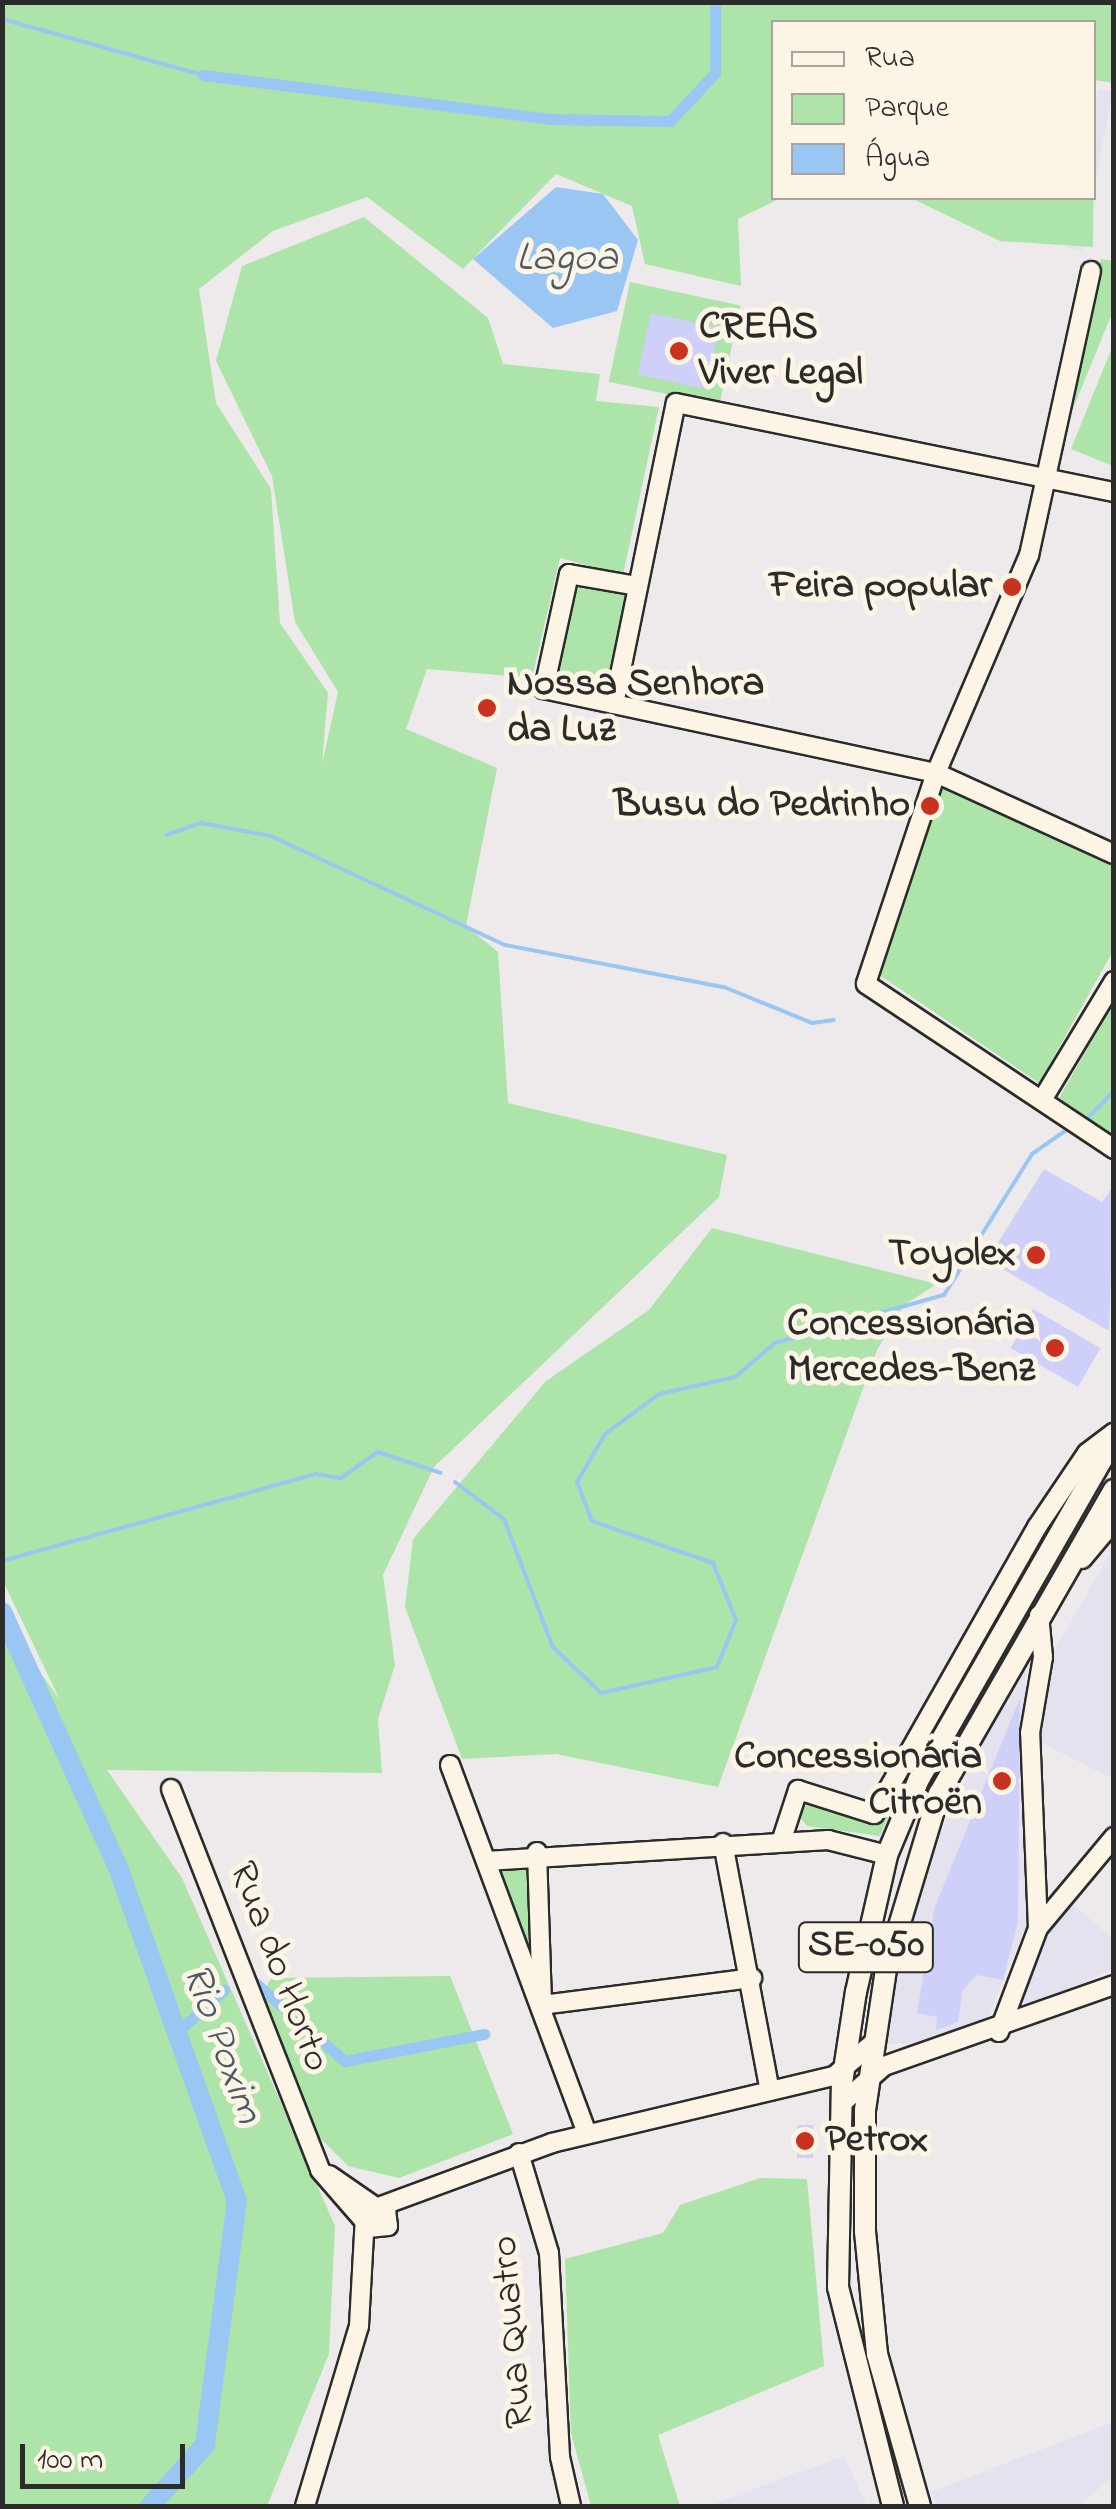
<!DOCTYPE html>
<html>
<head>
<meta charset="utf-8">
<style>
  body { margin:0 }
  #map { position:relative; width:1116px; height:2509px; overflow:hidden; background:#eeeaeb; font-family:"Indie Flower",sans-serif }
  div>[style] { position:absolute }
  .built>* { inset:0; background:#e5e2ef; transform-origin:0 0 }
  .green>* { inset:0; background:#ace4a9; transform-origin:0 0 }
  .water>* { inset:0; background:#99c6f3 }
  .stream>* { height:4px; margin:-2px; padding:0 2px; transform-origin:2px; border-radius:2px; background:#99c6f3 }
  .canal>* { height:11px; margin:-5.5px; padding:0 5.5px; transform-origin:5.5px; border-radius:5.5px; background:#99c6f3 }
  .river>* { height:20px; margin:-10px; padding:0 10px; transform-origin:10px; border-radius:10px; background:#99c6f3 }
  .building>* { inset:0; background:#cfd0f9; transform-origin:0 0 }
  .roads { filter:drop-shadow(2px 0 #2b2b2b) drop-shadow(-2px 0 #2b2b2b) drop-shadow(0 2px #2b2b2b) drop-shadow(0 -2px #2b2b2b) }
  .minor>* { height:18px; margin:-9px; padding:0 9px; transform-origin:9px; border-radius:9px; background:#fcf5e5 }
  .major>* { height:20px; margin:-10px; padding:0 10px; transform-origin:10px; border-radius:10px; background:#fcf5e5 }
  .dots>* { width:28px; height:28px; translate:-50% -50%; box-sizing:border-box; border:5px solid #fcf5e5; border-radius:50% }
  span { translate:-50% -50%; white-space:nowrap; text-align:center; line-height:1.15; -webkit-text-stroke:10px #fcf5e5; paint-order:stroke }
  .shield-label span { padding:2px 8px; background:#fcf5e5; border:2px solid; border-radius:8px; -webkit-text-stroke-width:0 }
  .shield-label { font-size:38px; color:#2b2b2b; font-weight:700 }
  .poi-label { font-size:40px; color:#2b2b2b; font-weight:700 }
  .left { translate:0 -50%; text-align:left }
  .right { translate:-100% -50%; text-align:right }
  .street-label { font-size:40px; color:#2b2b2b }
  .water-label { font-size:42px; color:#4c5a67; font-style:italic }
  .frame { position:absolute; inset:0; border:5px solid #2b2b2b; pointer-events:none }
  .legend { position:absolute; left:771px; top:20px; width:325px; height:180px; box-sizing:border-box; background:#fcf5e5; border:2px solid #a8a49b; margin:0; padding:12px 18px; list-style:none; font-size:30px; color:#2b2b2b }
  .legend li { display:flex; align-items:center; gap:20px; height:50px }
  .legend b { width:50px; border:2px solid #a8a49b }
  .scale { position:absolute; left:20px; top:2444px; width:165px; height:45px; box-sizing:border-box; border:5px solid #2b2b2b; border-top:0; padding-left:12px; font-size:30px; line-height:35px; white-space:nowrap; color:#2b2b2b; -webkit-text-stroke:8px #fcf5e5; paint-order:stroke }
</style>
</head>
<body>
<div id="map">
  <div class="built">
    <div style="left:1098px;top:89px;width:15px;height:162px;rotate:11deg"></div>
    <div style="clip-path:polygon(1113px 1548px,1113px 1779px,1036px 1740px,1052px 1655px)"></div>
    <div style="clip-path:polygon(1025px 1656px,1030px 1916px,987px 2020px,926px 2043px,890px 2044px,883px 2039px,918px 1880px)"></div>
    <div style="clip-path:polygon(1070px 1901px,1113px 1939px,1113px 1969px,1036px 2004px,1017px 2002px,1043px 1929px)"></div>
    <div style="clip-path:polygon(1113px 2422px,1113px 2476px,1079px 2506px,937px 2506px,931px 2492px)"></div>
    <div style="clip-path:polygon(844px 2456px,867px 2506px,707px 2506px)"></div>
  </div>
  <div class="green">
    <div style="clip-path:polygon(3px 3px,1113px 3px,1113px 83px,1095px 80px,1093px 247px,1000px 241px,911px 198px,1094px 198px,1094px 22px,774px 22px,774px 198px,781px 198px,738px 219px,741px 286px,645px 264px,632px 206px,556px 174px,463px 269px,367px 197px,273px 231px,199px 289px,216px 403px,271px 489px,280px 623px,328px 693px,322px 764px,338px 692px,295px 622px,272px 476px,216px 361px,242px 266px,364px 217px,488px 318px,503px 364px,600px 374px,596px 401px,659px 407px,623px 575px,560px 558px,532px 678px,427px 669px,406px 729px,497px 768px,466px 926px,498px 952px,508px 1103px,727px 1155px,719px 1197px,434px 1467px,383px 1575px,395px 1665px,378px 1719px,382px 1773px,107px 1770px,182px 1878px,335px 2226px,329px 2354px,267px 2506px,3px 2506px,3px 1620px,60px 1700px,3px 1581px)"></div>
    <div style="clip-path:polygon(1101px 259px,1113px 261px,1113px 311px,1061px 438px)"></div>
    <div style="left:630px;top:282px;width:113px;height:102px;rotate:12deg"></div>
    <div style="clip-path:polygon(1113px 345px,1113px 466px,1071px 449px)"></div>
    <div style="left:575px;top:584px;width:52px;height:95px;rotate:11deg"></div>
    <div style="clip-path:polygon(940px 787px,1113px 865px,1113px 951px,1039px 1083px,875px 972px)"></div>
    <div style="clip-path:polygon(1113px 1004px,1113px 1136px,1059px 1098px)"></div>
    <div style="clip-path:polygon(712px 1228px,937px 1284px,904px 1305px,877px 1350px,718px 1787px,556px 1754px,462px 1759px,405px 1607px,413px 1539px,546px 1381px,649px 1310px)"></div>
    <div style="clip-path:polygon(1091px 1452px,927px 1732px,880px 1836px,807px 1826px,797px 1813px,806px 1805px,878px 1816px,922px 1723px)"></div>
    <div style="clip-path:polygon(532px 1857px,537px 1965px,490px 1865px)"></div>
    <div style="clip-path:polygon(450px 1976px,513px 2134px,399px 2178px,348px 2166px,316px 2134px,262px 1994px,271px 1978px)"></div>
    <div style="clip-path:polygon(760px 2178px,807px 2179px,824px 2366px,658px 2435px,680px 2506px,591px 2506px,571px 2433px,565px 2259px,663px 2233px,680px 2205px)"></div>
  </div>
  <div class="water">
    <div style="clip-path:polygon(556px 187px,603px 194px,638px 240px,617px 311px,553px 328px,473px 259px)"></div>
  </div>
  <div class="stream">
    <div style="left:2px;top:19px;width:209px;rotate:15.6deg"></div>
    <div style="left:166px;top:835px;width:37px;rotate:-19deg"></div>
    <div style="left:201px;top:823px;width:71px;rotate:10.5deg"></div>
    <div style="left:271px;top:836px;width:258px;rotate:25deg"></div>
    <div style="left:505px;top:945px;width:223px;rotate:10.9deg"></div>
    <div style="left:724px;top:987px;width:95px;rotate:22.2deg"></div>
    <div style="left:812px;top:1023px;width:22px;rotate:-8deg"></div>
    <div style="left:1086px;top:1120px;width:40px;rotate:-46deg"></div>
    <div style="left:455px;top:1482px;width:61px;rotate:37.1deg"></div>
    <div style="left:504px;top:1519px;width:137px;rotate:69.1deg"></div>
    <div style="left:553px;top:1647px;width:66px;rotate:43.8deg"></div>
    <div style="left:601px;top:1693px;width:119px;rotate:-12.6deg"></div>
    <div style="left:717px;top:1667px;width:51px;rotate:-68deg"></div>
    <div style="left:736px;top:1620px;width:61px;rotate:-112deg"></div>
    <div style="left:713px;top:1563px;width:128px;rotate:-160.9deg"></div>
    <div style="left:592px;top:1521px;width:42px;rotate:-111deg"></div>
    <div style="left:577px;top:1482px;width:56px;rotate:-59.7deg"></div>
    <div style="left:605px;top:1434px;width:67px;rotate:-36.5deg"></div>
    <div style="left:659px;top:1394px;width:78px;rotate:-12.6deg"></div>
    <div style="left:735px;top:1377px;width:52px;rotate:-40.4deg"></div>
    <div style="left:775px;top:1343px;width:176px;rotate:-15.9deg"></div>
    <div style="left:944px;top:1295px;width:166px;rotate:-58deg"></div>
    <div style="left:1032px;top:1154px;width:44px;rotate:-34.8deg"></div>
    <div style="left:2px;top:1561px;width:325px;rotate:-15.5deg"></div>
    <div style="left:315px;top:1474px;width:26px;rotate:9deg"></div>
    <div style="left:341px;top:1478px;width:45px;rotate:-35.1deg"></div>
    <div style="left:378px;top:1452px;width:66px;rotate:18.4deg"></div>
  </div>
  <div class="canal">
    <div style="left:203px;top:75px;width:350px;rotate:7.2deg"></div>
    <div style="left:550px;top:119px;width:120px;rotate:1deg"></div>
    <div style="left:670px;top:121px;width:66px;rotate:-46.8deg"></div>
    <div style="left:715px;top:73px;width:71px;rotate:-90deg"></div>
    <div style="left:254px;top:1982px;width:121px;rotate:41deg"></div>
    <div style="left:345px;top:2061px;width:142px;rotate:-11deg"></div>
    <div style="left:177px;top:2032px;width:63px;rotate:-41.8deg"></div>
  </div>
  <div class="river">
    <div style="left:2px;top:1612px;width:283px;rotate:65.6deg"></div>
    <div style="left:119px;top:1870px;width:351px;rotate:70.4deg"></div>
    <div style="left:237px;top:2201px;width:246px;rotate:97.5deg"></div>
    <div style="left:205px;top:2445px;width:82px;rotate:132deg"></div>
  </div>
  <div class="building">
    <div style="left:651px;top:313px;width:70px;height:63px;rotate:12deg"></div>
    <div style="clip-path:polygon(1044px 1169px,1102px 1202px,1114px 1185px,1109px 1331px,987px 1260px)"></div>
    <div style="left:1033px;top:1309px;width:78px;height:45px;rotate:30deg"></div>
    <div style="clip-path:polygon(1020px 1698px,1018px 1922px,1003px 1980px,977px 1975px,963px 1990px,958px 2022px,936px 2030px,937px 2017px,917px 2013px,934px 1909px)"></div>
    <div style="left:797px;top:2125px;width:16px;height:33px"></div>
  </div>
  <div class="roads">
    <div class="minor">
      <div style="left:1091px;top:271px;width:291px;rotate:102.3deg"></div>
      <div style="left:1029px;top:555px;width:237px;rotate:113.1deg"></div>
      <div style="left:936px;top:773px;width:222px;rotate:108.4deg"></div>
      <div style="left:866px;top:984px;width:298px;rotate:33.6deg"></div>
      <div style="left:637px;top:586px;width:69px;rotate:-170deg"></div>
      <div style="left:569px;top:574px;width:118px;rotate:102.3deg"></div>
      <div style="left:544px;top:689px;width:401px;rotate:12.1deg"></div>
      <div style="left:936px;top:773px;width:196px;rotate:24.5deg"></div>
      <div style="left:614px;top:704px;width:307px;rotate:-78.4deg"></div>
      <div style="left:676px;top:403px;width:447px;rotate:11.5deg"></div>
      <div style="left:1042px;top:1100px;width:139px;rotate:-58.8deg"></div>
      <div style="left:1082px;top:1559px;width:50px;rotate:-49.9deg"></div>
      <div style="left:450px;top:1765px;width:393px;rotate:69.6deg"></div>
      <div style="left:171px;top:1789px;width:409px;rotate:68.6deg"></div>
      <div style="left:320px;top:2170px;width:69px;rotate:49.1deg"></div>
      <div style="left:781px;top:1842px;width:55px;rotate:-71.9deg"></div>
      <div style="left:798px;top:1790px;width:80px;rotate:17.5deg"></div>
      <div style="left:874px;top:1814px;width:330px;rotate:-60.4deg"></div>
      <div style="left:1037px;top:1527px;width:89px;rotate:-56deg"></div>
      <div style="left:1087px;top:1453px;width:34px;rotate:-37deg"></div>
      <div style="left:723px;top:1843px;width:252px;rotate:79.3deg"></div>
      <div style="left:537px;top:1852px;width:153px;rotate:88.1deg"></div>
      <div style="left:542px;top:2005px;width:212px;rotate:-7.3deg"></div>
      <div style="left:486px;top:1861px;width:343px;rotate:-3.5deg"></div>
      <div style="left:828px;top:1840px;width:61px;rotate:14.3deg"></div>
      <div style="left:1038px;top:1928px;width:195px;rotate:-92.3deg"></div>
      <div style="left:1030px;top:1733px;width:77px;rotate:-80.3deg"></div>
      <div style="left:1043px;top:1657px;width:42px;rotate:-95.4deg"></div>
      <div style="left:999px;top:2032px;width:111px;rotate:-69.4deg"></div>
      <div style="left:1038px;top:1928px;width:119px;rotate:-50.1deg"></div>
      <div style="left:841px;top:2104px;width:57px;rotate:-41.5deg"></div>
      <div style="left:884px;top:2066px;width:244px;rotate:-19.4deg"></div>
      <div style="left:519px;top:2153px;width:104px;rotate:73.3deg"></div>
      <div style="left:549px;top:2253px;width:204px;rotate:86.9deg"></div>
      <div style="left:560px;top:2457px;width:50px;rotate:77.3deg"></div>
      <div style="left:329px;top:2175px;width:55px;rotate:34.6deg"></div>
      <div style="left:381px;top:2206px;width:182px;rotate:-20.2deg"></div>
      <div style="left:552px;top:2143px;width:290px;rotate:-13.4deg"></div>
      <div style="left:834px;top:2076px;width:51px;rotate:-40.2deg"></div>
      <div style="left:305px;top:2506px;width:188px;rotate:-73.3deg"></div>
      <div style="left:359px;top:2326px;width:111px;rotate:-86.9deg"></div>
      <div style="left:365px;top:2215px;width:22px;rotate:-13deg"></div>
      <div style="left:386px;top:2210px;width:16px;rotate:83deg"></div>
      <div style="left:388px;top:2226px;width:20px;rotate:174deg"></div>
    </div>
    <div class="major">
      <div style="left:893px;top:2506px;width:226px;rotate:-104.1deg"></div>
      <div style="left:838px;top:2287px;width:204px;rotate:-88.9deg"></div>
      <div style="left:842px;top:2083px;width:92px;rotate:-81.3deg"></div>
      <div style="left:856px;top:1992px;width:140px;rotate:-77.2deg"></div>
      <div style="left:887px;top:1855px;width:82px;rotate:-67.2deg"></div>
      <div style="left:919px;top:1779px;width:392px;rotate:-60.2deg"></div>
      <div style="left:920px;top:2506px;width:158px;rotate:-105.8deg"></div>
      <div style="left:877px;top:2354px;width:124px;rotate:-95.6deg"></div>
      <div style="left:865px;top:2231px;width:121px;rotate:-90deg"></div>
      <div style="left:865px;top:2110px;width:143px;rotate:-81.5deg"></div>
      <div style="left:886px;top:1969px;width:183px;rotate:-73.2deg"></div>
      <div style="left:939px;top:1794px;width:351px;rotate:-60.1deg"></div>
    </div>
  </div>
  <div class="dots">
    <div style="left:679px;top:351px;background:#c8321e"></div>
    <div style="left:1012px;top:587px;background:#c8321e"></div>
    <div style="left:487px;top:708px;background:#c8321e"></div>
    <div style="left:930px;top:806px;background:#c8321e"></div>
    <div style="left:1036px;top:1255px;background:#c8321e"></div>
    <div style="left:1055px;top:1348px;background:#c8321e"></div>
    <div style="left:1002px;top:1781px;background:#c8321e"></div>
    <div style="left:805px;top:2141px;background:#c8321e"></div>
  </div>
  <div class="shield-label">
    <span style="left:866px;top:1947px">SE-050</span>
  </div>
  <div class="poi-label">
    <span class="left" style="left:699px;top:351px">CREAS<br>Viver Legal</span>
    <span class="right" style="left:992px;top:587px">Feira popular</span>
    <span class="left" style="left:507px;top:708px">Nossa Senhora<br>da Luz</span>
    <span class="right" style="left:910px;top:806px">Busu do Pedrinho</span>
    <span class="right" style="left:1016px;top:1255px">Toyolex</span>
    <span class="right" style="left:1035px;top:1348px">Concessionária<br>Mercedes-Benz</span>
    <span class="right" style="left:982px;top:1781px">Concessionária<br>Citroën</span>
    <span class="left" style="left:825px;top:2141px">Petrox</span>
  </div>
  <div class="street-label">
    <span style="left:278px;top:1967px;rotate:69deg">Rua do Horto</span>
    <span style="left:514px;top:2332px;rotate:-95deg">Rua Quatro</span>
  </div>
  <div class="water-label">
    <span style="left:567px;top:259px">Lagoa</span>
    <span style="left:221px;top:2044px;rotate:70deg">Rio Poxim</span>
  </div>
  <div class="frame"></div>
  <ul class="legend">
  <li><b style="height:12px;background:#fcf5e5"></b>Rua</li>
  <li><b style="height:28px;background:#ace4a9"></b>Parque</li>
  <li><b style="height:28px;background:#99c6f3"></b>Água</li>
  </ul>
  <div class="scale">100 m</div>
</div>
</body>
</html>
